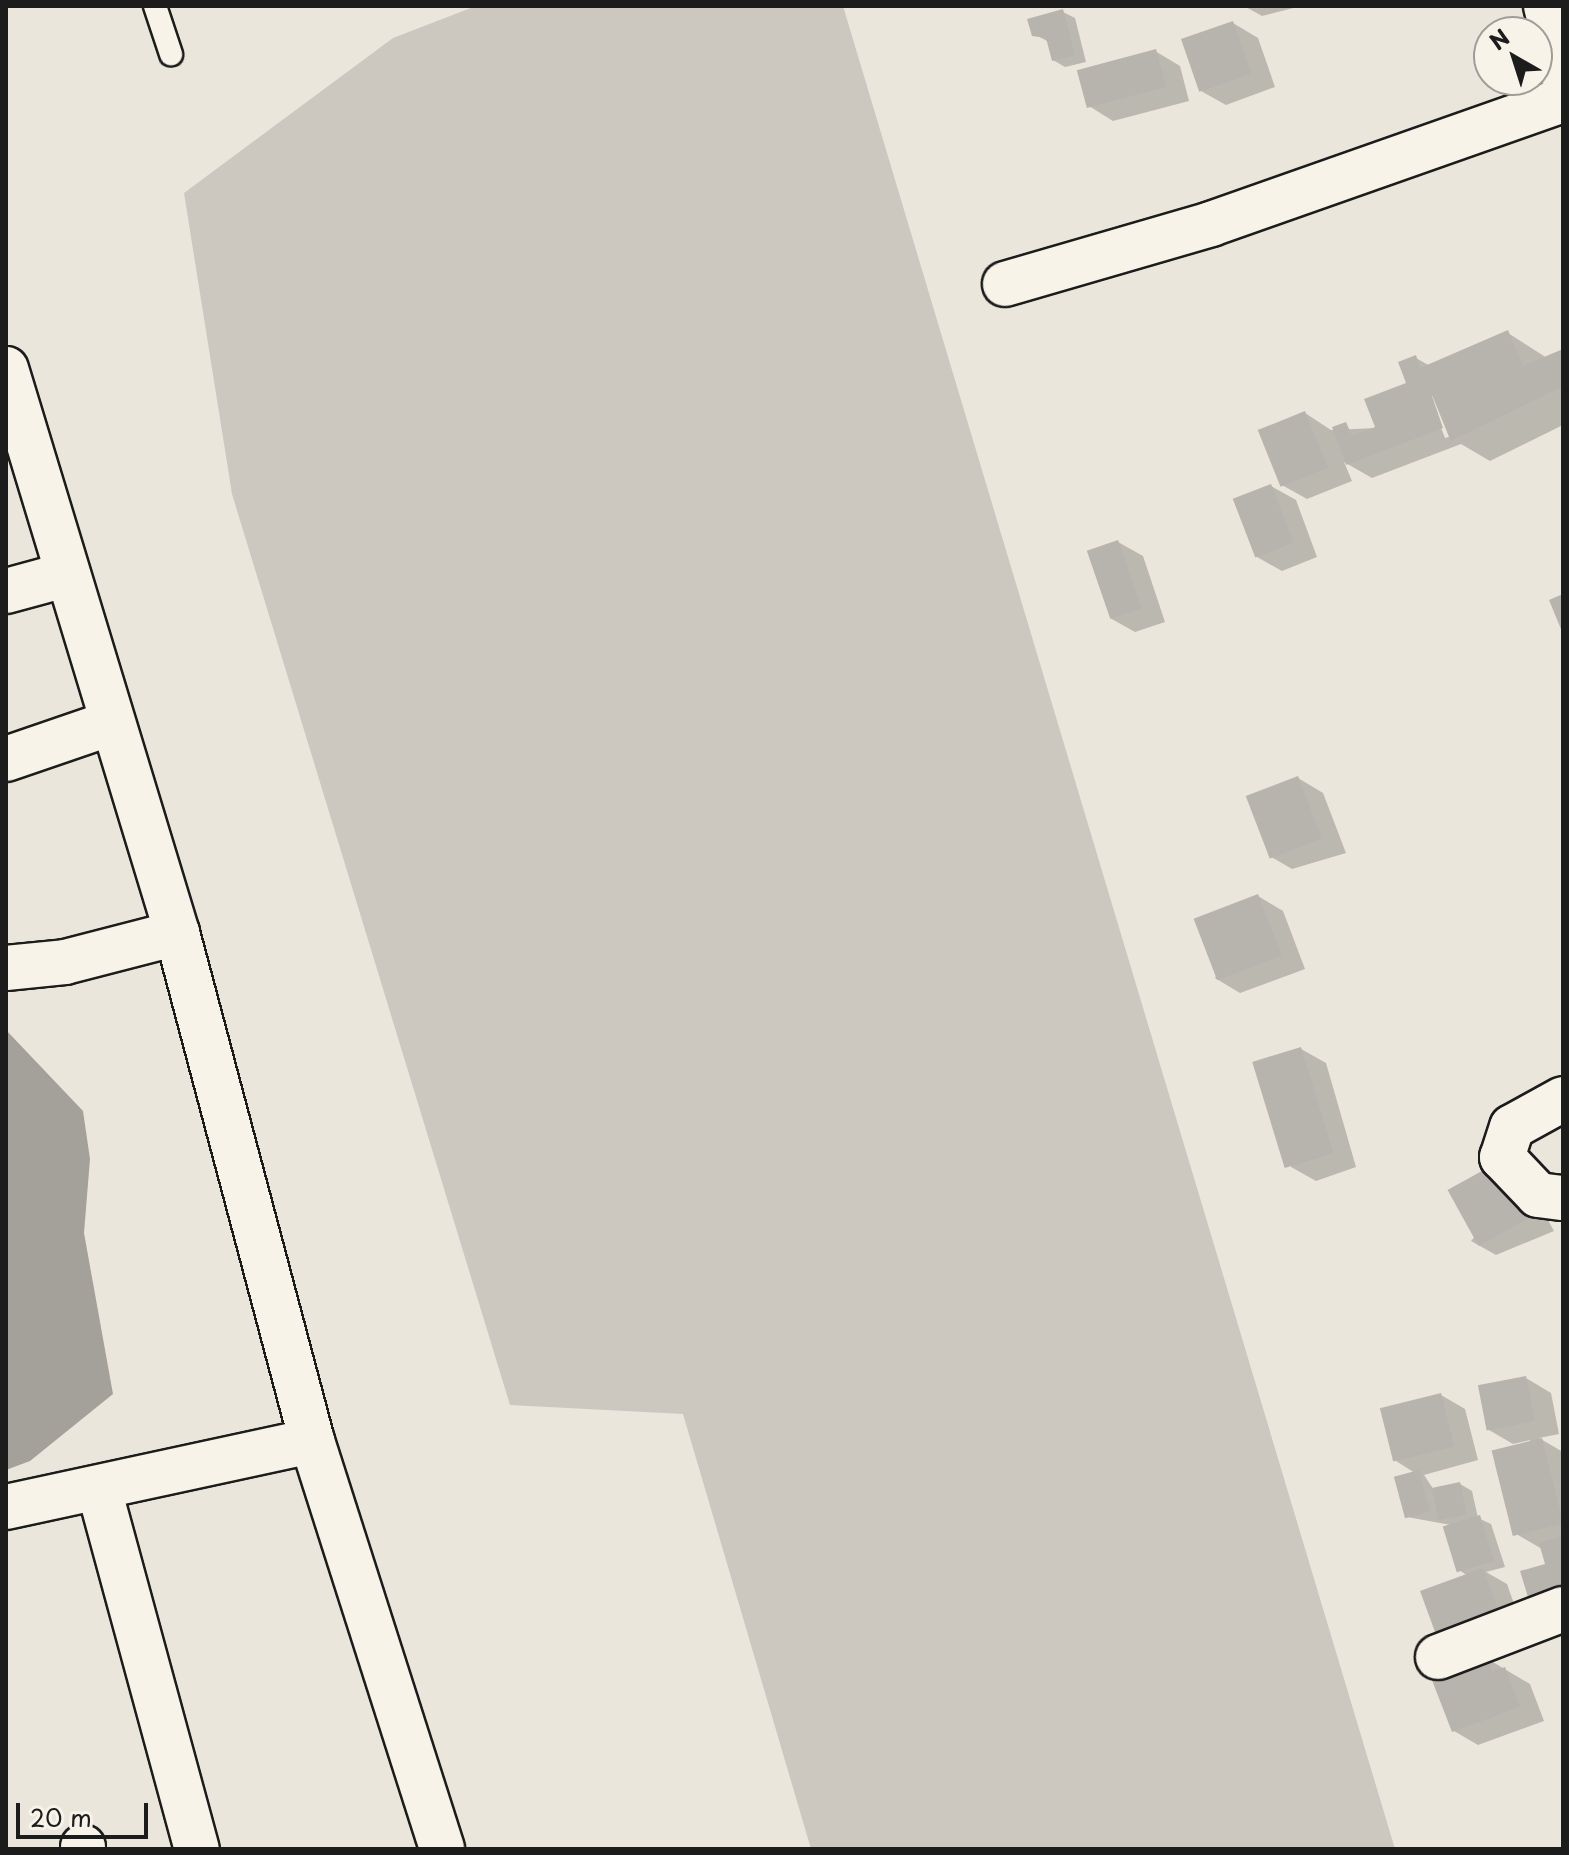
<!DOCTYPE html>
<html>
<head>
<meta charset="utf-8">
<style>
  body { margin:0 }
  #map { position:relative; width:1569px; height:1855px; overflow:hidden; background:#eae6dc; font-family:"Playpen Sans",sans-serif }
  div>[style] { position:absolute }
  .green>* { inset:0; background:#ccc8c0 }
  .water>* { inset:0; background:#a3a19a }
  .shadow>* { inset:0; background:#0003 }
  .building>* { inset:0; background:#b6b4ac; transform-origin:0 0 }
  .roads { filter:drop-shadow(2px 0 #1c1c1c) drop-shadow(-2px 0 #1c1c1c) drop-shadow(0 2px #1c1c1c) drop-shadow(0 -2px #1c1c1c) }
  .lane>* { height:22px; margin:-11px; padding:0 11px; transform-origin:11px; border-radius:11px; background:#f7f3e8 }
  .street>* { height:44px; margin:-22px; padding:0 22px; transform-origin:22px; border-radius:22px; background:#f7f3e8 }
  .secondary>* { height:44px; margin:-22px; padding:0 22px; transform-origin:22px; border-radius:22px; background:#f7f3e8 }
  span { translate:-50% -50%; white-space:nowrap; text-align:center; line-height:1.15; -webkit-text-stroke:6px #f7f3e8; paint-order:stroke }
  .frame { position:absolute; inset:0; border:8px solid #1c1c1c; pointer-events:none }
  .north { position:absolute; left:1473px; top:16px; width:80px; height:80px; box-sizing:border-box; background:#f7f3e8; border:2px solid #9f9d96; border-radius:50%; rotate:321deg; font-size:22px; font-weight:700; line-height:32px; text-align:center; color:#1c1c1c }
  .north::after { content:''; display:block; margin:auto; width:28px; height:36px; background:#1c1c1c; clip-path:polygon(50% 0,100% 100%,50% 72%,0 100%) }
  .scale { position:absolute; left:16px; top:1803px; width:132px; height:36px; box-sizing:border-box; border:4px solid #1c1c1c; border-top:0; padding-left:10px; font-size:24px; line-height:28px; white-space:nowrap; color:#1c1c1c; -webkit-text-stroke:6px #f7f3e8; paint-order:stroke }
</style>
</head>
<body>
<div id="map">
  <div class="green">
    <div style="clip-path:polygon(476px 6px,843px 6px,1395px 1849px,811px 1849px,683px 1414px,510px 1405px,232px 494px,184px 193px,393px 38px)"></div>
  </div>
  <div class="water">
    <div style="clip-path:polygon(6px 1030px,83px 1111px,90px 1159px,84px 1233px,113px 1394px,30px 1461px,6px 1470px)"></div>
  </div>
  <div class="shadow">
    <div style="clip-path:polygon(1244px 6px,1301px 6px,1262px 16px)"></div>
    <div style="clip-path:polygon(1063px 12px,1075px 18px,1086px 62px,1065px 67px,1053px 60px,1049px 42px,1034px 34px)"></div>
    <div style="clip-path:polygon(1233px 23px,1258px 38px,1275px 87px,1226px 105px,1201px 91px)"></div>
    <div style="clip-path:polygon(1155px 51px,1180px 66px,1189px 101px,1113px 121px,1089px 106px)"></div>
    <div style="clip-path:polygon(evenodd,1508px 333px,1547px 358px,1563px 351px,1563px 425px,1490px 461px,1461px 444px,1372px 478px,1344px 462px,1352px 481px,1307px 499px,1282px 485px,1305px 413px,1331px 430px,1377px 428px,1409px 384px,1416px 358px,1430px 366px,1508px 333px,1429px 396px,1433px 396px,1449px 437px,1445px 438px,1429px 396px)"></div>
    <div style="clip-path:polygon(1271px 486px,1296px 500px,1317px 557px,1282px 571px,1257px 557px)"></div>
    <div style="clip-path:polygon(1118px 542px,1143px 556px,1165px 622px,1135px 632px,1110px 618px)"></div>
    <div style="clip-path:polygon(1298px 778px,1323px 793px,1346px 853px,1292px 869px,1268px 855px)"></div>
    <div style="clip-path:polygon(1258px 896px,1283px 911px,1305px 969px,1240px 993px,1215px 978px)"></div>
    <div style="clip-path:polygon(1301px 1049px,1326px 1063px,1356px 1167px,1316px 1181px,1291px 1167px)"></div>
    <div style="clip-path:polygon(1525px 1178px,1554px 1231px,1496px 1255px,1471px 1241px)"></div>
    <div style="clip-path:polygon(1526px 1378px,1551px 1393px,1559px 1434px,1539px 1438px,1563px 1452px,1563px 1622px,1542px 1549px,1518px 1535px,1530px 1440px,1513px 1444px,1489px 1430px)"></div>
    <div style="clip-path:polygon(1441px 1395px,1465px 1409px,1478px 1460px,1424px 1475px,1434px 1490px,1460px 1484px,1472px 1491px,1478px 1518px,1491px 1524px,1505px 1567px,1486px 1572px,1507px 1584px,1526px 1638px,1481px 1655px,1530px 1684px,1544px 1721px,1478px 1745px,1454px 1731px,1468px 1576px,1459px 1570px,1451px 1525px,1407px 1517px,1415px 1473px,1396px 1461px)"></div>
  </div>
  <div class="building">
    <div style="clip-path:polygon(1063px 9px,1075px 55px,1052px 61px,1046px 38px,1032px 36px,1027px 19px)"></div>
    <div style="left:1233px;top:21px;width:56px;height:55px;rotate:71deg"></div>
    <div style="left:1156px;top:49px;width:39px;height:82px;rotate:75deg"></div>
    <div style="clip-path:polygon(1508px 330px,1523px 366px,1563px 349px,1563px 386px,1451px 441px,1430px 390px,1443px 428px,1346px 465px,1332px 427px,1346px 422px,1352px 436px,1375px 427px,1364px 399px,1406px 383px,1398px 362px,1416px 355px,1420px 368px)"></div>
    <div style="left:1305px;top:411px;width:61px;height:51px;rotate:68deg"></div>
    <div style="left:1271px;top:484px;width:63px;height:41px;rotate:69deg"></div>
    <div style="left:1118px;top:540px;width:72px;height:33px;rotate:71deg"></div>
    <div style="clip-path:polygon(1563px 594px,1563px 634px,1549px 600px)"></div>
    <div style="left:1298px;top:776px;width:67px;height:56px;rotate:69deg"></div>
    <div style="left:1258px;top:894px;width:66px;height:69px;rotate:69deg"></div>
    <div style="left:1301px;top:1047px;width:111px;height:51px;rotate:73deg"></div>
    <div style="left:1500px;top:1161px;width:64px;height:60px;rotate:61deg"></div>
    <div style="left:1526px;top:1376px;width:46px;height:49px;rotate:79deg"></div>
    <div style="left:1441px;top:1393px;width:55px;height:63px;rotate:76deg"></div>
    <div style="left:1542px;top:1438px;width:88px;height:52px;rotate:76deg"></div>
    <div style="left:1419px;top:1470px;width:43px;height:26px;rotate:75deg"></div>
    <div style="left:1460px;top:1482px;width:33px;height:29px;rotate:78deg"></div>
    <div style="left:1480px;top:1515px;width:48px;height:39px;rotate:73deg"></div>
    <div style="clip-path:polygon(1563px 1536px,1563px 1601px,1532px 1610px,1520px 1571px,1545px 1564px,1539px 1543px)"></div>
    <div style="left:1483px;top:1568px;width:59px;height:67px;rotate:70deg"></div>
    <div style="clip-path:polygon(1486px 1655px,1492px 1672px,1505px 1667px,1520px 1707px,1452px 1732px,1430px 1675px)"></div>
  </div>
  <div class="roads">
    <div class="lane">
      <div style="left:155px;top:6px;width:51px;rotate:71.6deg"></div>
    </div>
    <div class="street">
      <div style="left:1546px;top:6px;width:72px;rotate:76.3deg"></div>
      <div style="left:1005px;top:284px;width:215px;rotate:-16.2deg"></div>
      <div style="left:1211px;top:224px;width:373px;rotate:-19.4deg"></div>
      <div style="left:6px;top:591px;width:61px;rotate:-15.2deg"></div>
      <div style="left:6px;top:759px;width:111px;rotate:-18.9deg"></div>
      <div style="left:6px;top:968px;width:59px;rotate:-5.8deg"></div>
      <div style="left:65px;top:962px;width:116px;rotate:-14.5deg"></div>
      <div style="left:1563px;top:1099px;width:58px;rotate:151.2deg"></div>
      <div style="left:1512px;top:1127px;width:32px;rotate:108deg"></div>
      <div style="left:1502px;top:1157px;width:52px;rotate:46.5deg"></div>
      <div style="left:1538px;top:1195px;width:25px;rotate:7deg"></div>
      <div style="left:99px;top:1489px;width:373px;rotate:74.8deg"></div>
      <div style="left:6px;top:1507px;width:313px;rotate:-12.2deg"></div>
      <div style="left:1438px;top:1657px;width:134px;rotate:-21deg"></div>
      <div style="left:83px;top:1847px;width:2px;rotate:90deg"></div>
    </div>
    <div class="secondary">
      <div style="left:6px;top:369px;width:589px;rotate:73.13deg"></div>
      <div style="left:177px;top:933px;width:526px;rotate:75.12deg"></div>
      <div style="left:312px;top:1441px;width:428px;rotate:72.3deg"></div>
    </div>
  </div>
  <div class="frame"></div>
  <div class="north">N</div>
  <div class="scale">20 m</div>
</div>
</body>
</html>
